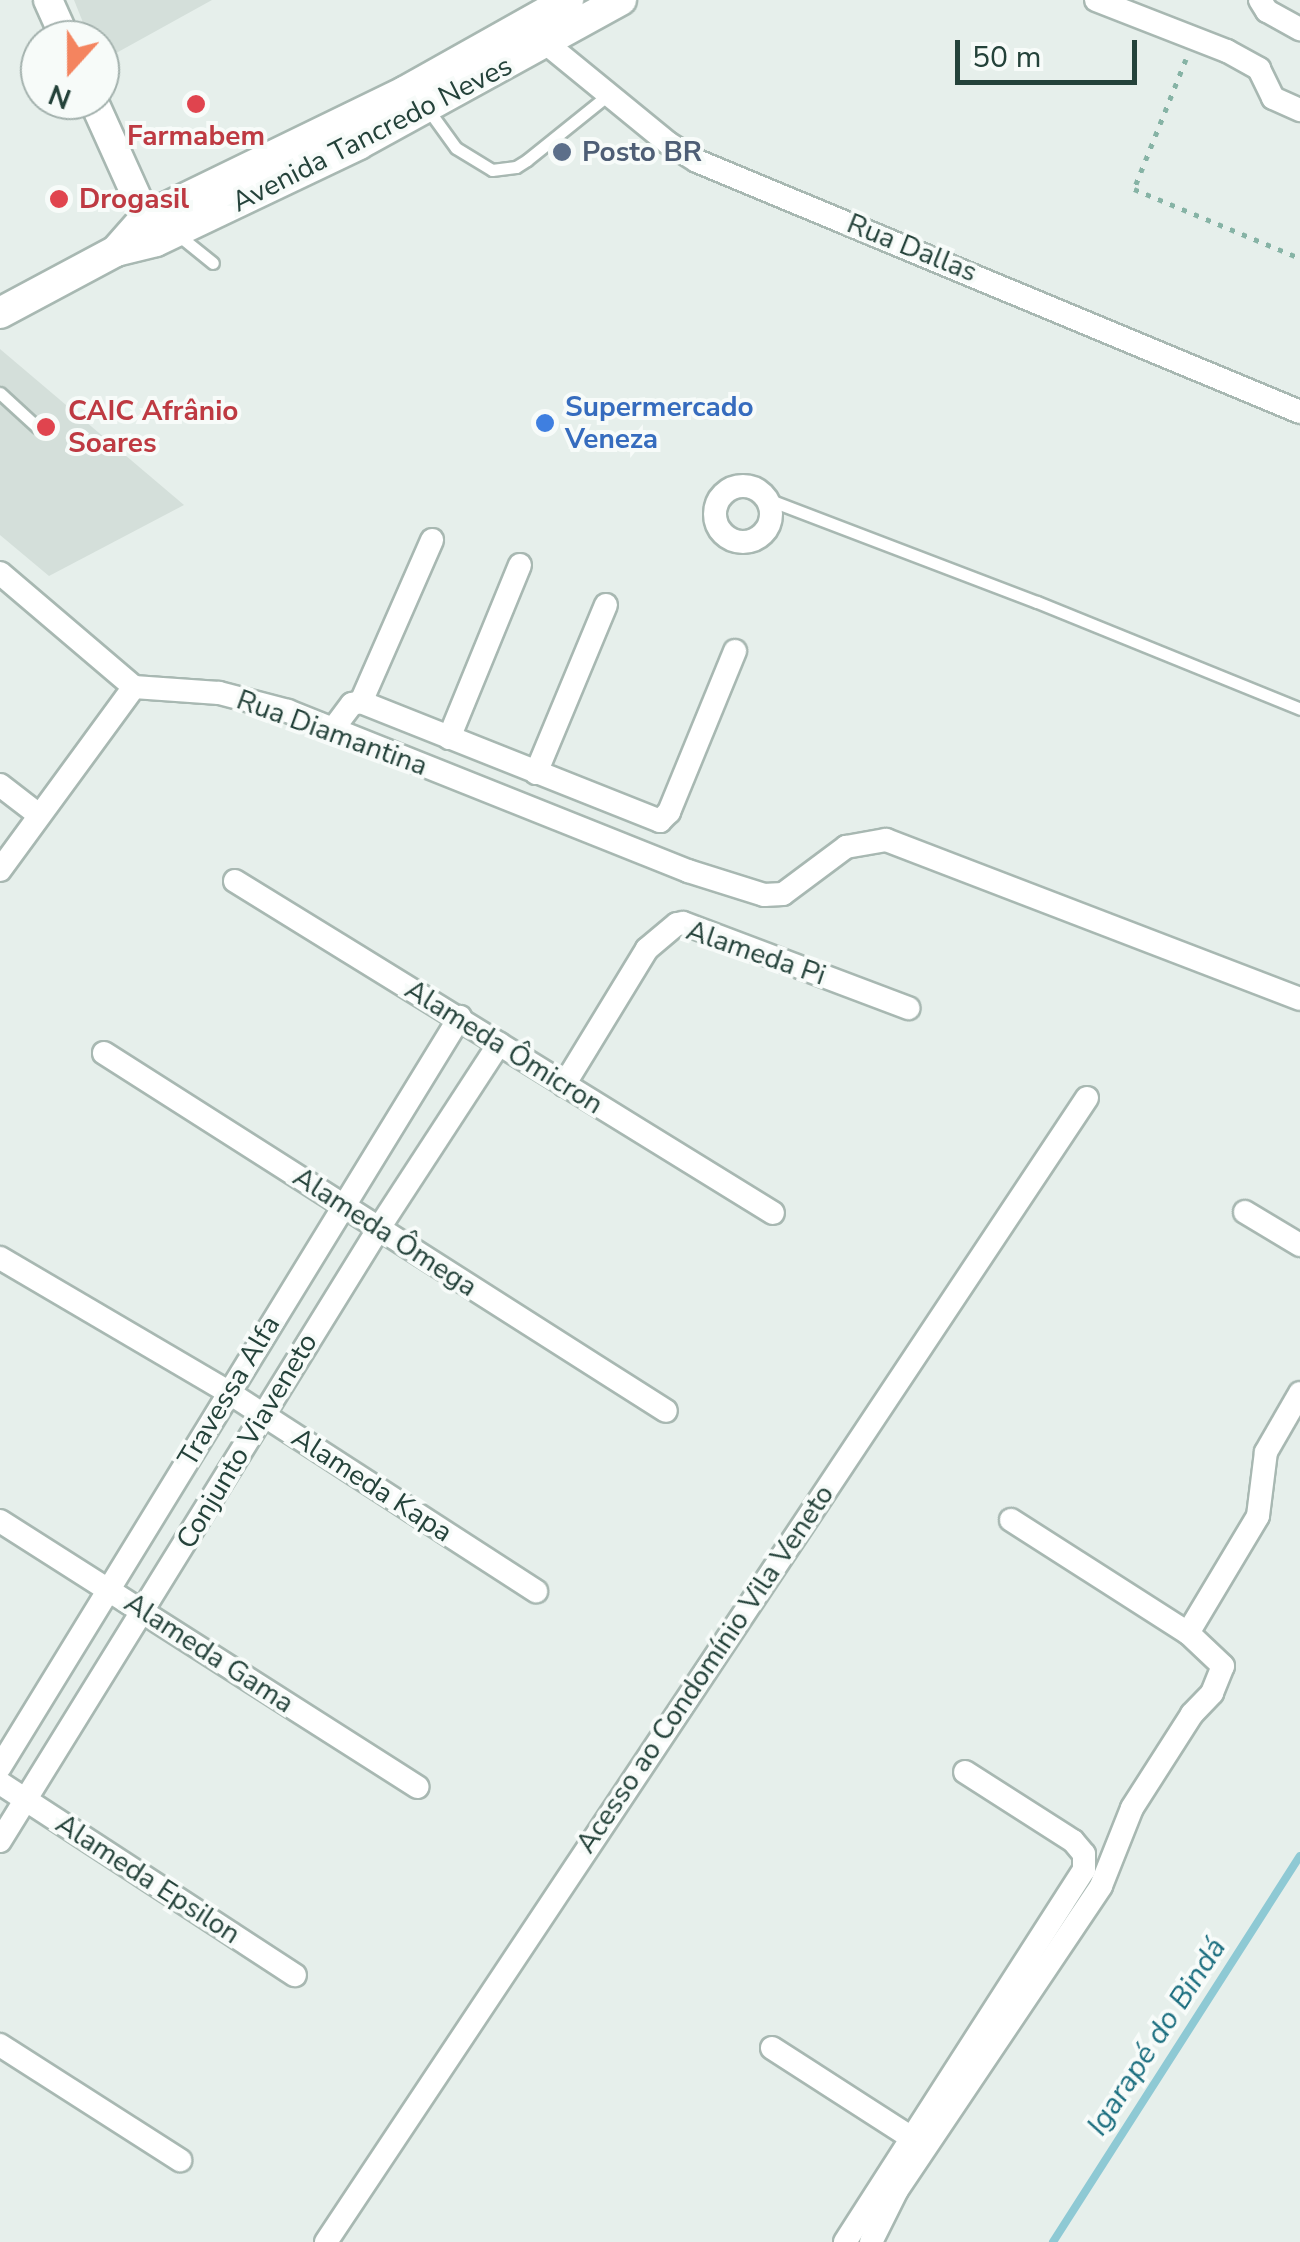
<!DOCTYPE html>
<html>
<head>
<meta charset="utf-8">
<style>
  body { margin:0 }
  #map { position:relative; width:1300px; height:2242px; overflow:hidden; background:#e6efeb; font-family:"Nunito Sans",sans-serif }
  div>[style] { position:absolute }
  .built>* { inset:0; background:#d4dfda }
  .stream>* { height:8px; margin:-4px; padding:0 4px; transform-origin:4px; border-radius:4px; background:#8ec9d4 }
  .path>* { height:5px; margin-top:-2.5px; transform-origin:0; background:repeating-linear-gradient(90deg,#86b3a5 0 5px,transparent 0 13px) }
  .roads { filter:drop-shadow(2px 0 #a8b8b2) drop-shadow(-2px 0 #a8b8b2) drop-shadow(0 2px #a8b8b2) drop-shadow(0 -2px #a8b8b2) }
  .service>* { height:11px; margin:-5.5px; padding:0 5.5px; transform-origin:5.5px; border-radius:5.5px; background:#fff }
  .minor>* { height:22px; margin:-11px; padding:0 11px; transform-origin:11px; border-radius:11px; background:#fff }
  .minor>.ring { margin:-11px; padding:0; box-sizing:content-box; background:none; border:22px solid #fff; border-radius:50% }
  .tertiary>* { height:28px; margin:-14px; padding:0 14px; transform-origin:14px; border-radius:14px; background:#fff }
  .secondary>* { height:30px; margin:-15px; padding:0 15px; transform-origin:15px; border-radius:15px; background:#fff }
  .dots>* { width:28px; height:28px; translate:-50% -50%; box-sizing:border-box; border:5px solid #f7fbf9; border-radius:50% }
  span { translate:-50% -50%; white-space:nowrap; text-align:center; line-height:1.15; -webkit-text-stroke:8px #f7fbf9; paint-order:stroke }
  .street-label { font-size:28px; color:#24423a }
  .health-label { font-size:28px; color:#be3a42; font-weight:700 }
  .left { translate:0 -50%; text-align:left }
  .service-label { font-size:28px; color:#4e5e75; font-weight:700 }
  .shop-label { font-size:28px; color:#366cbe; font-weight:700 }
  .water-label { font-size:30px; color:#1c6f80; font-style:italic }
  .north { position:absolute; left:20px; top:20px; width:100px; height:100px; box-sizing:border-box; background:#f7fbf9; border:2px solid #a3b1ad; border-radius:50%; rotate:201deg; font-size:28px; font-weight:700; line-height:40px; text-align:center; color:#24423a }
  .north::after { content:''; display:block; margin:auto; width:35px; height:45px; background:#f4845f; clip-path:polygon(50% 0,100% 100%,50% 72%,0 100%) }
  .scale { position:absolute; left:955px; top:40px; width:182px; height:45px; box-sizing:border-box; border:5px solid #24423a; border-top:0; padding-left:12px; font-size:30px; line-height:35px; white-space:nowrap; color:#24423a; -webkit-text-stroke:8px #f7fbf9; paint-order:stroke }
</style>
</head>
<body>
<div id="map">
  <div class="built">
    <div style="clip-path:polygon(74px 0,212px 0,100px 62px,100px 40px,90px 40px)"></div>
    <div style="clip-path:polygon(0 349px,184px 505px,49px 576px,0 535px)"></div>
  </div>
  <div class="stream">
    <div style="left:1053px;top:2242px;width:458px;rotate:-57.4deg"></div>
  </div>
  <div class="path">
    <div style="left:1186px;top:59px;width:140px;rotate:111.8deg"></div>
    <div style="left:1134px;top:189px;width:180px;rotate:22.6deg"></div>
  </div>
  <div class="roads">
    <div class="service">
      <div style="left:427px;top:108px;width:49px;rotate:54.1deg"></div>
      <div style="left:456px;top:148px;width:42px;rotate:31.4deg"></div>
      <div style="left:492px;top:170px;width:24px;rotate:-7deg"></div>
      <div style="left:516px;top:167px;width:13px;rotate:-32deg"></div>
      <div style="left:527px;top:160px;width:105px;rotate:-38.8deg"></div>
      <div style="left:177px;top:234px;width:46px;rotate:38.9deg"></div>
      <div style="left:0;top:393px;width:50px;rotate:42.6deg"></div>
      <div style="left:767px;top:499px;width:289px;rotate:20.9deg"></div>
      <div style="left:1037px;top:602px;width:284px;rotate:22.1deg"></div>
    </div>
    <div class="minor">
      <div style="left:1096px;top:0;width:141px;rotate:21.3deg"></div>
      <div style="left:1227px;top:51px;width:37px;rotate:29deg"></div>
      <div style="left:1259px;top:69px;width:32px;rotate:64deg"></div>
      <div style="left:1273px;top:98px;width:30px;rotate:24deg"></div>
      <div style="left:1260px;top:0;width:13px;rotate:58deg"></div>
      <div style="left:1267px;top:11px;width:38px;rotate:29deg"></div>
      <div style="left:547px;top:44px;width:156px;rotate:39.3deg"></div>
      <div style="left:668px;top:143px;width:34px;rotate:32deg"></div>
      <div style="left:697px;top:161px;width:653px;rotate:22.6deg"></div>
      <div class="ring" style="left:715px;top:486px;width:34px;height:34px"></div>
      <div style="left:0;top:573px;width:176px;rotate:40.4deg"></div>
      <div style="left:134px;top:687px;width:85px;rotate:4deg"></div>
      <div style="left:219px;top:693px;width:71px;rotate:14.6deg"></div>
      <div style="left:288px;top:711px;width:431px;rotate:21.8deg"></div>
      <div style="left:688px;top:871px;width:80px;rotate:17.5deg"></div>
      <div style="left:764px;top:895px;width:19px;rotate:-3deg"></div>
      <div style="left:783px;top:894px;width:79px;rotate:-36.7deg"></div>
      <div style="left:846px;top:847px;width:41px;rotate:-9.9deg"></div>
      <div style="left:886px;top:840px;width:443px;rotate:21deg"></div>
      <div style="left:361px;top:702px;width:322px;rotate:21.7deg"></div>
      <div style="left:660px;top:821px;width:13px;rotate:-45deg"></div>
      <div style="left:669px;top:812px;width:174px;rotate:-67.7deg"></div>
      <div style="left:333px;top:729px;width:31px;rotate:-53deg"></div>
      <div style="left:352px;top:704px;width:9px;rotate:-13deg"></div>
      <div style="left:361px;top:702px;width:177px;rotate:-66.3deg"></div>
      <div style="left:449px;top:738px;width:187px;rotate:-67.7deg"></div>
      <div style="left:536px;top:773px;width:182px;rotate:-67.4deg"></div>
      <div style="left:0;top:785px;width:49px;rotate:37.6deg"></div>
      <div style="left:0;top:870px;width:227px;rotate:-53.8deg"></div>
      <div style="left:235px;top:881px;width:632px;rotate:31.68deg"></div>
      <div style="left:104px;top:1053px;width:666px;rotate:32.5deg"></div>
      <div style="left:564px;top:1085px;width:159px;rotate:-58.6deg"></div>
      <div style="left:647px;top:949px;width:39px;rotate:-40deg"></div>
      <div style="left:677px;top:924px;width:6px;rotate:-9deg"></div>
      <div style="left:683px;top:923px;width:241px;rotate:20.7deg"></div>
      <div style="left:1245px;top:1212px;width:64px;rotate:31deg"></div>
      <div style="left:0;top:1258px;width:264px;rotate:30.4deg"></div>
      <div style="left:228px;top:1392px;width:367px;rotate:32.9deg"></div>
      <div style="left:1011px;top:1520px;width:210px;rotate:32.6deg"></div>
      <div style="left:0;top:1521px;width:495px;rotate:32.5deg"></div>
      <div style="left:0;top:1767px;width:880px;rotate:-58.48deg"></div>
      <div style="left:0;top:1783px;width:352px;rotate:33.1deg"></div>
      <div style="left:0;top:1841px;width:721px;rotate:-58.27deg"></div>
      <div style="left:379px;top:1228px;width:220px;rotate:-56.9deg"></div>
      <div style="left:0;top:2045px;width:214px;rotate:32.6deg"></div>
      <div style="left:772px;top:2048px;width:164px;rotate:32.8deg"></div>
      <div style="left:326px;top:2242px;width:1374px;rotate:-56.37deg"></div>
      <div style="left:845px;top:2242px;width:442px;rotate:-57.3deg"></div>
      <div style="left:1084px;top:1870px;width:16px;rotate:-90deg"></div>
      <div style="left:1084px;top:1854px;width:17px;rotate:-130deg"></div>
      <div style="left:1073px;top:1841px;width:128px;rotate:-147.4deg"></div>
      <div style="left:871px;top:2242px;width:58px;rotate:-63.4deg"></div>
      <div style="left:897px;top:2190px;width:366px;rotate:-56.1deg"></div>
      <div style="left:1101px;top:1886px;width:84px;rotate:-68.3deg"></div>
      <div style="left:1132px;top:1808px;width:112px;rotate:-57.4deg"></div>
      <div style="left:1192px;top:1714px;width:29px;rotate:-46deg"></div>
      <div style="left:1212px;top:1693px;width:29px;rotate:-68deg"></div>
      <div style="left:1223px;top:1666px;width:48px;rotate:-136.7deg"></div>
      <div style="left:1188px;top:1633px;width:136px;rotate:-59.1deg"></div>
      <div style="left:1258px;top:1516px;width:64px;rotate:-82.9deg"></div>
      <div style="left:1266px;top:1452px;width:68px;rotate:-60deg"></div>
    </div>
    <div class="tertiary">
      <div style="left:48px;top:0;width:44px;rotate:65.8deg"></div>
      <div style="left:93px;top:100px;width:148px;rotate:65.7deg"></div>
    </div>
    <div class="secondary">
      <div style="left:116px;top:251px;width:44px;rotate:-48.7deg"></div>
      <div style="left:145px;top:218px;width:290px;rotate:-25.9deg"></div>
      <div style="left:406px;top:91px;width:186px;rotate:-29.3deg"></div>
      <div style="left:0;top:313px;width:132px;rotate:-28.1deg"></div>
      <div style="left:116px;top:251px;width:41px;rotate:-14deg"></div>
      <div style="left:156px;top:241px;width:225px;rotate:-25.5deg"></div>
      <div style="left:359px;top:144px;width:299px;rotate:-28.8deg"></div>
    </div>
  </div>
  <div class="dots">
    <div style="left:196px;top:104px;background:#e0444e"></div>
    <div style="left:562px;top:152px;background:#5c6f8a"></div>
    <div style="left:59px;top:199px;background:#e0444e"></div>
    <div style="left:545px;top:423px;background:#3f7fe0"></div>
    <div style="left:46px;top:427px;background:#e0444e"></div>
  </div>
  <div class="street-label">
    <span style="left:372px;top:134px;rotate:-27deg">Avenida Tancredo Neves</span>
    <span style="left:912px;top:248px;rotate:22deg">Rua Dallas</span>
    <span style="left:332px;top:733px;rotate:20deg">Rua Diamantina</span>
    <span style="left:756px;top:953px;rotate:19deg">Alameda Pi</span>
    <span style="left:504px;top:1047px;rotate:32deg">Alameda Ômicron</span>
    <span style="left:385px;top:1232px;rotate:33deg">Alameda Ômega</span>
    <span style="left:229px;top:1391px;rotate:-59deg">Travessa Alfa</span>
    <span style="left:247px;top:1441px;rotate:-59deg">Conjunto Viaveneto</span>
    <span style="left:372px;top:1485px;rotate:33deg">Alameda Kapa</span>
    <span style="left:209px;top:1653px;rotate:33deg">Alameda Gama</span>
    <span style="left:705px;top:1669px;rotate:-56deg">Acesso ao Condomínio Vila Veneto</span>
    <span style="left:148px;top:1879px;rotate:33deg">Alameda Epsilon</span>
  </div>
  <div class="health-label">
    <span style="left:196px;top:136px">Farmabem</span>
    <span class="left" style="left:79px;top:199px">Drogasil</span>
    <span class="left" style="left:68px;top:427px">CAIC Afrânio<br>Soares</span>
  </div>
  <div class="service-label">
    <span class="left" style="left:582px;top:152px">Posto BR</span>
  </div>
  <div class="shop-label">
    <span class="left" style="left:565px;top:423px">Supermercado<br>Veneza</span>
  </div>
  <div class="water-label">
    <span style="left:1157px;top:2037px;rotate:-57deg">Igarapé do Bindá</span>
  </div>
  <div class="north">N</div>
  <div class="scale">50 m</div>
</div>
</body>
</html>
